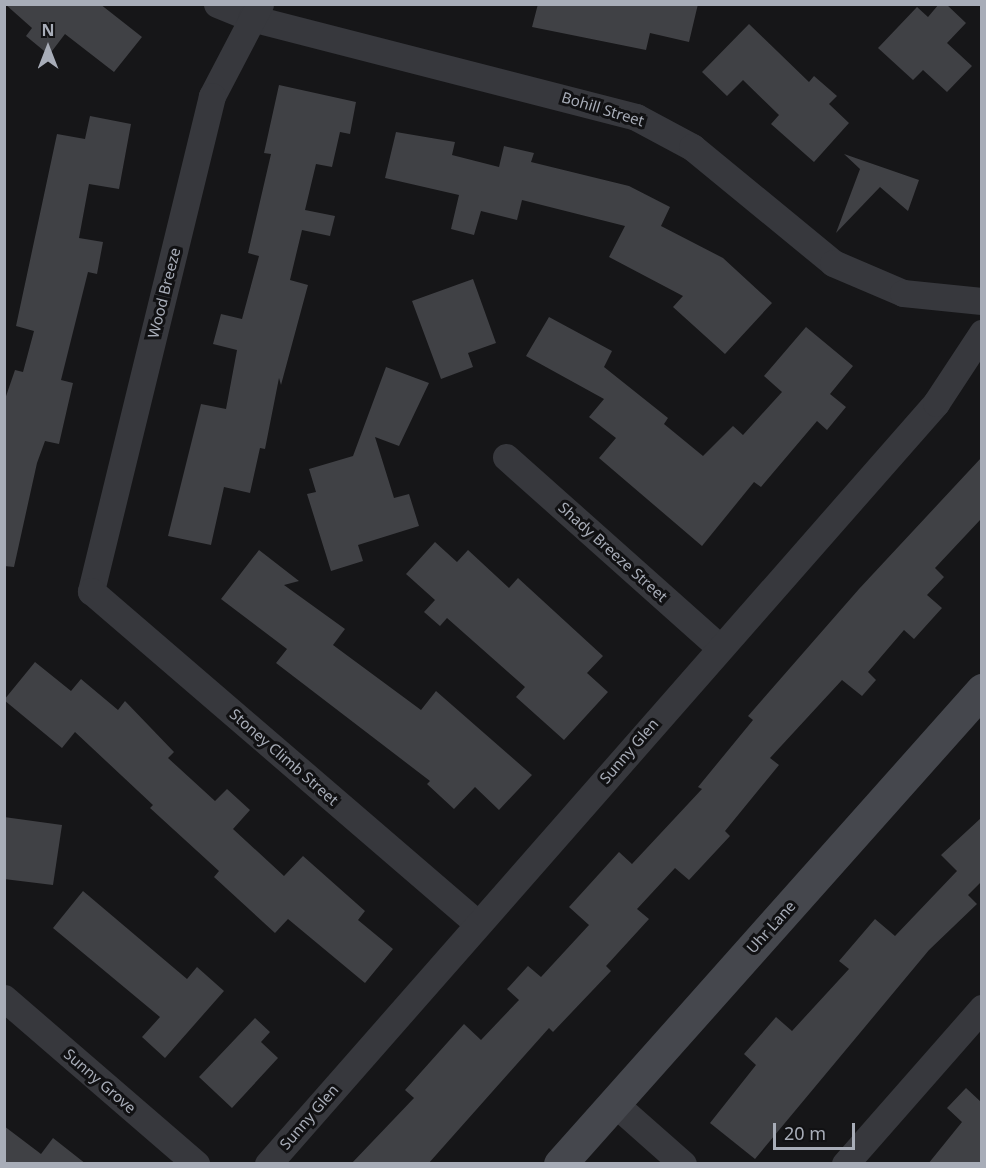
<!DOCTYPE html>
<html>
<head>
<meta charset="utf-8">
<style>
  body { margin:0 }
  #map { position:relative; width:986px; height:1168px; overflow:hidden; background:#161618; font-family:"Noto Sans",sans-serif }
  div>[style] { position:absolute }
  .building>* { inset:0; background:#404145 }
  .street>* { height:27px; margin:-13.5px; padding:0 13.5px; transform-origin:13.5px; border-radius:13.5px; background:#37383d }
  .secondary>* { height:33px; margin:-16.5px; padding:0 16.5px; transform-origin:16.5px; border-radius:16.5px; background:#45474d }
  span { translate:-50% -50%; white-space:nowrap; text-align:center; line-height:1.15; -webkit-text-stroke:6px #111113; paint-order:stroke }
  .street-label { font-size:15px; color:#a8adb8 }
  .frame { position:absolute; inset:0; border:6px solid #a8adb8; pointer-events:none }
  .north { position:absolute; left:18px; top:18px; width:60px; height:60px; -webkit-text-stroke:4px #111113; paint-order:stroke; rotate:0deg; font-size:16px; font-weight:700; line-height:24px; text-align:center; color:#a8adb8 }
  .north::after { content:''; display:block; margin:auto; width:21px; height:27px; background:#a8adb8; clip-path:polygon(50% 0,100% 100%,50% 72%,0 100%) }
  .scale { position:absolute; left:773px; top:1123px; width:82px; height:27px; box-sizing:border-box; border:3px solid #a8adb8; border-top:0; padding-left:8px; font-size:18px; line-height:21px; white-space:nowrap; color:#a8adb8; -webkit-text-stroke:4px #111113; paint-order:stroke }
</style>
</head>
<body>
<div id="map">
  <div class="building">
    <div style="clip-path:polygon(5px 4px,100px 4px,142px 37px,114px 72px,65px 34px,49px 55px,26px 36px,32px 28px)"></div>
    <div style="clip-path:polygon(538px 4px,698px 4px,689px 42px,650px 33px,646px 50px,532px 27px)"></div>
    <div style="clip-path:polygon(939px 4px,946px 4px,966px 23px,947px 43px,972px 66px,947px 92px,923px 70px,913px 80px,878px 48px,917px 7px,928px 17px)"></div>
    <div style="clip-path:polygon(749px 24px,809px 82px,814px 76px,837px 96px,829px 104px,849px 123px,814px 162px,771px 124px,779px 115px,743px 80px,727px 96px,702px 72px)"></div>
    <div style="clip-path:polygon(279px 85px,356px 102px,350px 134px,340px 132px,332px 167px,316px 164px,305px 210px,335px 216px,330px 236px,302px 230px,290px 280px,308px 285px,281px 385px,279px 378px,265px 449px,260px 448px,250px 493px,224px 487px,211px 545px,168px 536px,201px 404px,226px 409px,237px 350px,213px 344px,221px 314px,242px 319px,259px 256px,248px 253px,271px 154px,264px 153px)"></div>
    <div style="clip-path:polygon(90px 116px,131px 124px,119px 189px,89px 184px,79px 238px,103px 242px,97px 274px,88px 272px,61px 380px,73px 383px,59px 444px,45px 441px,37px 463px,14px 567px,4px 566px,4px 402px,15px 370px,23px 372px,34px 331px,16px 326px,57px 134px,85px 139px)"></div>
    <div style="clip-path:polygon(396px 132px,455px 142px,452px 155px,499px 167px,504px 146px,534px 153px,531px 162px,629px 186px,670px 207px,661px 226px,723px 258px,772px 303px,725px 354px,673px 307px,683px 296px,609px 257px,625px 226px,522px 200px,517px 220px,481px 211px,474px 235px,451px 229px,459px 195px,385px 178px)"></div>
    <div style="clip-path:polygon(844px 154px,919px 180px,908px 211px,880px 187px,836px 233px,860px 169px)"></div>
    <div style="clip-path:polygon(473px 279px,496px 343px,468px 353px,473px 367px,441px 379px,412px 301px)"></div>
    <div style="clip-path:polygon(549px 317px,612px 351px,604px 367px,668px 418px,664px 424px,703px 456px,733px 426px,743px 435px,782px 392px,764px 376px,806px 327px,853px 366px,830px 394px,846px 407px,827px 430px,817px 421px,761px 487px,754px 482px,702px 546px,599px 458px,616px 438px,589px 417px,604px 399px,526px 356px)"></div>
    <div style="clip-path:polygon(386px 367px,429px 383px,399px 446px,375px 437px,394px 498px,409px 494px,419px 526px,358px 545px,363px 561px,331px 571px,307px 494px,316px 492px,309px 469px,353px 456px)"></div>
    <div style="clip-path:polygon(981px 458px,981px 519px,935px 568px,944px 577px,927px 595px,942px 608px,914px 639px,904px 630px,868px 672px,876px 680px,862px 696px,842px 680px,770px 758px,779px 765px,725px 831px,730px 836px,689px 880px,675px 868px,637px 909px,649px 919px,606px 966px,611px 971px,553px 1032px,549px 1028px,428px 1164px,351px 1164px,414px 1098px,405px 1090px,464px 1024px,481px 1040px,519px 1000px,507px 989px,528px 966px,541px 977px,589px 925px,569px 907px,619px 852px,632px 864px,702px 789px,698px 787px,753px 720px,748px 716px,859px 589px)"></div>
    <div style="clip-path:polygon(435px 542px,457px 562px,468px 550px,509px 588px,518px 578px,603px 656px,587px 673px,608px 692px,564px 740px,516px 697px,525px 687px,447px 618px,440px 626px,424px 612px,435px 600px,406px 574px)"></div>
    <div style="clip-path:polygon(259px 550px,299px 581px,284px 585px,345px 629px,333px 645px,421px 710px,436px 691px,532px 775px,499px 810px,475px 787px,454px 809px,427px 784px,430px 781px,276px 663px,287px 649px,221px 599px)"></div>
    <div style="clip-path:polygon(35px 662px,71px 691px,81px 679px,118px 710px,125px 701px,174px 752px,168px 758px,215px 801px,227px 789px,250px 810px,233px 829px,284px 876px,303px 856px,365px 911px,358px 920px,393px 949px,365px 983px,288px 919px,275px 933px,214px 877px,219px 871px,150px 808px,153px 805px,75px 732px,62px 748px,4px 700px)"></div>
    <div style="clip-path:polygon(4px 817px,62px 825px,53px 885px,4px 879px)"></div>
    <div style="clip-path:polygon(981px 818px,981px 882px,968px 895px,977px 904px,929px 950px,755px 1159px,710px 1123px,756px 1065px,744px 1054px,776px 1017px,792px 1031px,849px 969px,839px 961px,875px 919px,895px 936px,957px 871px,941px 855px)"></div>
    <div style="clip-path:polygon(83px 891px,187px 979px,197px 967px,224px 991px,165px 1058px,142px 1037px,160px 1017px,53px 928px)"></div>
    <div style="clip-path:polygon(255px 1018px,270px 1032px,261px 1042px,278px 1058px,232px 1108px,199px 1077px)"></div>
    <div style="clip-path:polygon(966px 1088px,981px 1102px,981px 1164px,928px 1164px,962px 1122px,947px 1108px)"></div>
    <div style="clip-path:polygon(4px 1126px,41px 1154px,53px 1138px,86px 1164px,4px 1164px)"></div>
  </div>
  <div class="street">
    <div style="left:217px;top:4px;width:37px;rotate:22deg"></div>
    <div style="left:251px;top:18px;width:398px;rotate:14.4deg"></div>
    <div style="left:636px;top:117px;width:64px;rotate:28.2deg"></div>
    <div style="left:692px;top:147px;width:183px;rotate:39.4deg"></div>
    <div style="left:833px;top:263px;width:76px;rotate:23.2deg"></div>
    <div style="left:903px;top:293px;width:79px;rotate:5.8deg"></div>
    <div style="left:260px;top:4px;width:104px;rotate:117.6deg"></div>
    <div style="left:212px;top:96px;width:510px;rotate:103.74deg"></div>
    <div style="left:91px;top:591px;width:509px;rotate:40.7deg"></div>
    <div style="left:506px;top:457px;width:285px;rotate:41.7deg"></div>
    <div style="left:4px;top:998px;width:254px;rotate:40.8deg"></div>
    <div style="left:614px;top:1103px;width:92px;rotate:41.5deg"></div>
    <div style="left:268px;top:1164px;width:1013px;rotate:-48.72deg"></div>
    <div style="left:936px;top:403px;width:84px;rotate:-56.7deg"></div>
    <div style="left:845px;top:1164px;width:208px;rotate:-48.7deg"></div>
  </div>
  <div class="secondary">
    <div style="left:560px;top:1164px;width:635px;rotate:-48.32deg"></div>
  </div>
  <div class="street-label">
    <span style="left:603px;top:109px;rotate:17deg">Bohill Street</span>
    <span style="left:164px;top:293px;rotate:-76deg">Wood Breeze</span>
    <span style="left:613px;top:552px;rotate:42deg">Shady Breeze Street</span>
    <span style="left:629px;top:751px;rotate:-49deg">Sunny Glen</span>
    <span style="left:284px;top:757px;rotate:41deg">Stoney Climb Street</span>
    <span style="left:771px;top:927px;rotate:-48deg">Uhr Lane</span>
    <span style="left:100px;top:1081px;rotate:41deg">Sunny Grove</span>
    <span style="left:309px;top:1117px;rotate:-49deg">Sunny Glen</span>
  </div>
  <div class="frame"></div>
  <div class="north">N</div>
  <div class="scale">20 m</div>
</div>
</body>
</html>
